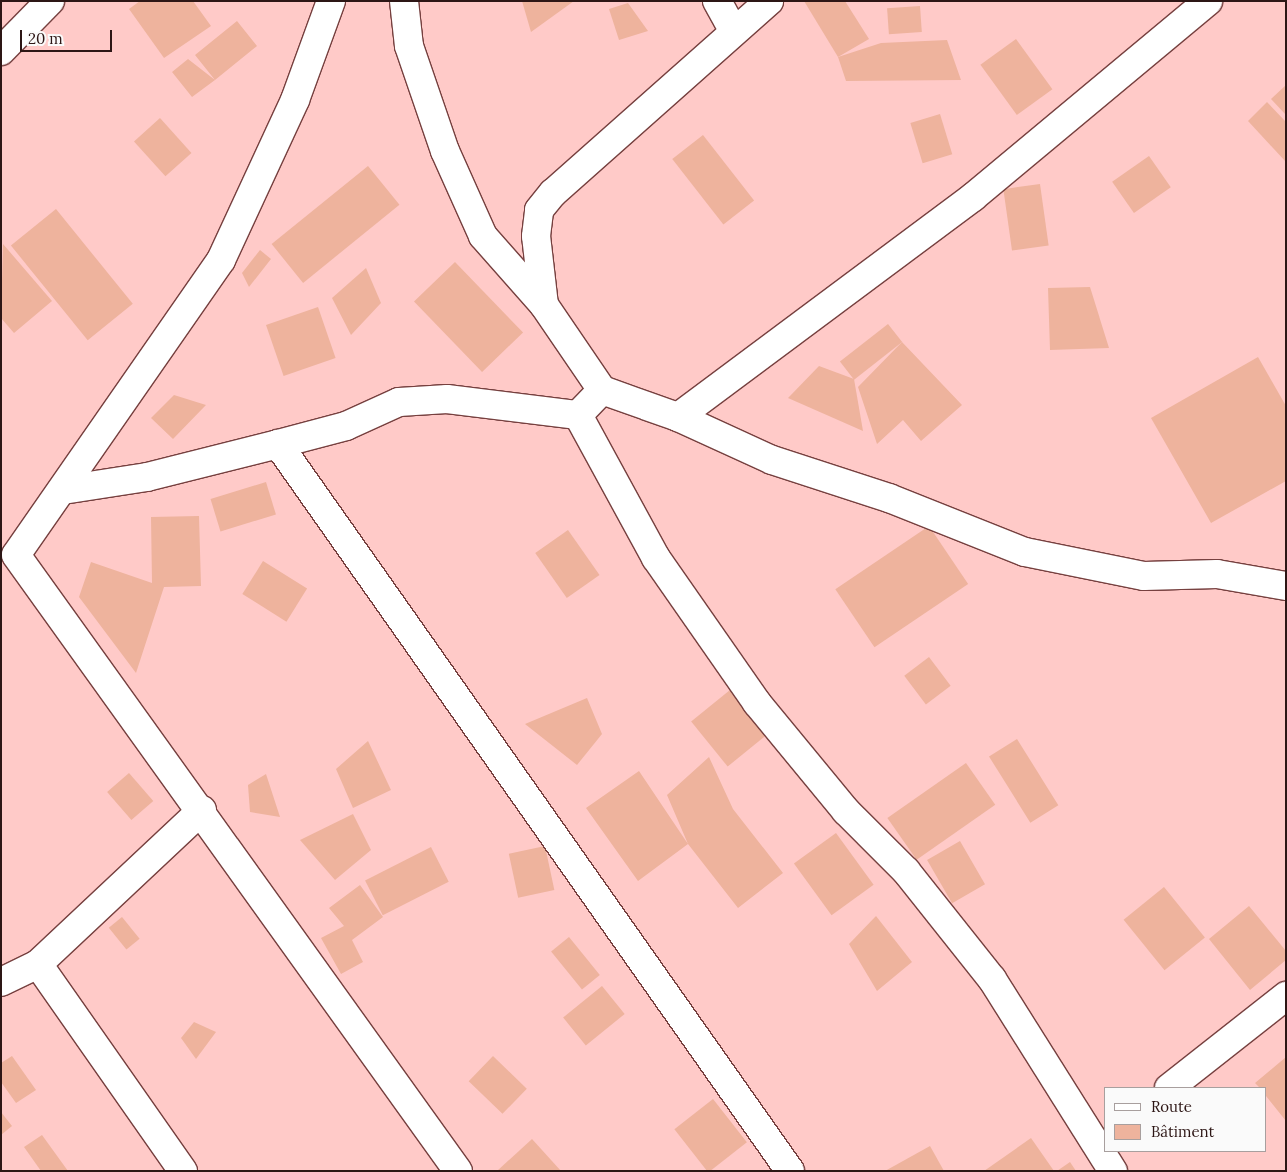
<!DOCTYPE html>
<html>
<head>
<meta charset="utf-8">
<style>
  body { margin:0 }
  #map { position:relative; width:1287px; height:1172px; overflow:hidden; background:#ffcac8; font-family:Lora,serif }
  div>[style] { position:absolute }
  .building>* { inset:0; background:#eeb39d; transform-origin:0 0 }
  .roads { filter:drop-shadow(1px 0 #76403f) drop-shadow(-1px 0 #76403f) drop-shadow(0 1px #76403f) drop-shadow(0 -1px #76403f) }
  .minor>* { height:28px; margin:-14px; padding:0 14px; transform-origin:14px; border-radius:14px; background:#fff }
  span { translate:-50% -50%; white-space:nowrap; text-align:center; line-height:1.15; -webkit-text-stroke:5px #fafafa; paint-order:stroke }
  .frame { position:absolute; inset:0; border:2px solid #2d1615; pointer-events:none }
  .legend { position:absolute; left:1104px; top:1087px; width:162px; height:65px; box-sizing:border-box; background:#fafafa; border:1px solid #a89f9e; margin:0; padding:6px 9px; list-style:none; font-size:15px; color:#2d1615 }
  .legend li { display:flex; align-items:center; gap:10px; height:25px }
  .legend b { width:25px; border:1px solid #a89f9e }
  .scale { position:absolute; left:20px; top:30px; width:92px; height:22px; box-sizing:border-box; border:2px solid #2d1615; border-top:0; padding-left:6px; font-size:15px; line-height:18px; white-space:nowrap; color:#2d1615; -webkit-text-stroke:4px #fafafa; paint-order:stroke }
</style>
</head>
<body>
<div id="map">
  <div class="building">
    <div style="clip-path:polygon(140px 1px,193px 1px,211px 26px,164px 58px,129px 9px)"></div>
    <div style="clip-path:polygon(522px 1px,574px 1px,531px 32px)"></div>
    <div style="clip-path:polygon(804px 1px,845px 1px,869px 39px,838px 57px)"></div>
    <div style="clip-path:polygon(628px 3px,648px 31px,619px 40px,609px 9px)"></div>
    <div style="left:920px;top:6px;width:26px;height:33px;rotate:86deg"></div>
    <div style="clip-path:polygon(237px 21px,257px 46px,215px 80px,192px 97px,172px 72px,188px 59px,215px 80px,195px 55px)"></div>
    <div style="left:1016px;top:39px;width:62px;height:44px;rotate:54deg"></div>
    <div style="clip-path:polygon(947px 40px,961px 80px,846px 81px,838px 57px,881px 43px)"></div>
    <div style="clip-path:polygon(1286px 85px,1286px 115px,1271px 99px)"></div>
    <div style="clip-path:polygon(1267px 102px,1286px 122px,1286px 162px,1248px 121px)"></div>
    <div style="left:940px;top:114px;width:42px;height:31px;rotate:73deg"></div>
    <div style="left:160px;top:118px;width:47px;height:35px;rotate:48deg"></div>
    <div style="left:703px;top:135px;width:83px;height:39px;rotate:52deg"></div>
    <div style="left:1149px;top:156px;width:38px;height:45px;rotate:55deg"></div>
    <div style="left:368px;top:166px;width:50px;height:124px;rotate:51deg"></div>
    <div style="left:1040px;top:184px;width:62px;height:37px;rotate:82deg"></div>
    <div style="left:56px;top:209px;width:122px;height:58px;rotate:51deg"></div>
    <div style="clip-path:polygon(3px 244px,52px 301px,14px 333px,1px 318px)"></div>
    <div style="clip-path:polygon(260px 250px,271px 259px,249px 287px,242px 273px)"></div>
    <div style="left:455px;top:262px;width:98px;height:57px;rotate:46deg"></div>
    <div style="clip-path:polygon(366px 268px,381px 303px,351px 335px,332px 298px)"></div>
    <div style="clip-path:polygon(1090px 287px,1109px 348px,1050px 350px,1048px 288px)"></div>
    <div style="left:318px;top:307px;width:54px;height:55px;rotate:71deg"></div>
    <div style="left:888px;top:324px;width:23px;height:61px;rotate:52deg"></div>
    <div style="clip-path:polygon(902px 342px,962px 405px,921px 441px,903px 420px,877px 444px,858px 387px)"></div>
    <div style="clip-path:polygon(1258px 357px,1286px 406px,1286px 481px,1211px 523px,1151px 418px)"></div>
    <div style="clip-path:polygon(819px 366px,854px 379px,863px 431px,788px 398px)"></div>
    <div style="clip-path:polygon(174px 395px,206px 405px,173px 439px,151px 418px)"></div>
    <div style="left:266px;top:482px;width:34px;height:58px;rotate:73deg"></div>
    <div style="clip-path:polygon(199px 516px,201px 586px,164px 587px,136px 673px,79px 597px,91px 562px,152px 583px,151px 517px)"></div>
    <div style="left:929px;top:526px;width:70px;height:113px;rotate:56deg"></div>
    <div style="left:568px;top:530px;width:55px;height:40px;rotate:55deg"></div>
    <div style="left:263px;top:561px;width:52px;height:39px;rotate:32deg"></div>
    <div style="left:929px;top:657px;width:36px;height:31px;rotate:53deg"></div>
    <div style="left:730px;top:690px;width:58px;height:50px;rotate:51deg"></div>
    <div style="clip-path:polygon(587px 698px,602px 734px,577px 765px,525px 724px)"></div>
    <div style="left:1017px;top:739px;width:78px;height:33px;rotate:58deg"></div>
    <div style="clip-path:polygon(368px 741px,391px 790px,353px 808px,336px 769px)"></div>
    <div style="clip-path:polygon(709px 757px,733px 809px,783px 873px,738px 908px,688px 844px,638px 881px,586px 808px,639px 771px,688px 844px,667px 795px)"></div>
    <div style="left:966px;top:763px;width:51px;height:96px;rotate:55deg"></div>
    <div style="left:129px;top:773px;width:37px;height:29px;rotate:49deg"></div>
    <div style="clip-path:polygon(266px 774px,280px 817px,250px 812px,248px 785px)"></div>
    <div style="clip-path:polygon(353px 814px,371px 850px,335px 880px,300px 840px)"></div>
    <div style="left:836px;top:833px;width:64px;height:52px;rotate:54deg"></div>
    <div style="left:960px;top:841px;width:50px;height:38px;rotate:60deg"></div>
    <div style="left:545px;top:846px;width:45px;height:37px;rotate:78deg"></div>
    <div style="left:431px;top:847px;width:39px;height:74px;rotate:63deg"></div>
    <div style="clip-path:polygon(360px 885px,383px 917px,352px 940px,363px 962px,341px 974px,321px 938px,344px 926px,329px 908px)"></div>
    <div style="left:1164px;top:887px;width:65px;height:52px;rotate:51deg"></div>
    <div style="clip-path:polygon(1249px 906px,1286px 951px,1286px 960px,1250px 990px,1209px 939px)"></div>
    <div style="clip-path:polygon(876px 916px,912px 962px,877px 991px,849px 944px)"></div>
    <div style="left:122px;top:917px;width:28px;height:17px;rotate:51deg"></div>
    <div style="left:569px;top:937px;width:49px;height:23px;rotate:51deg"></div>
    <div style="left:602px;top:986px;width:36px;height:50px;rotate:51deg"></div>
    <div style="clip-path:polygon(194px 1022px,216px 1032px,196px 1059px,181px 1038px)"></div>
    <div style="clip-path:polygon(12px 1056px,36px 1090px,16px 1103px,1px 1082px,1px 1063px)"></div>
    <div style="left:493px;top:1056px;width:47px;height:35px;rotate:44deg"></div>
    <div style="clip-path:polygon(1286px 1057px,1286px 1121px,1266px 1096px,1266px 1088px,1260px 1088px,1255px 1083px)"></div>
    <div style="left:713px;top:1099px;width:55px;height:49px;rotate:52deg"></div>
    <div style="clip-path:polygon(1px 1112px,12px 1126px,1px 1135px)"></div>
    <div style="clip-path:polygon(42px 1135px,68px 1171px,41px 1171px,24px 1147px)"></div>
    <div style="clip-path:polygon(1031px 1138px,1054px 1171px,984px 1171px)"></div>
    <div style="clip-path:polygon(532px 1139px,561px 1171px,497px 1171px)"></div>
    <div style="clip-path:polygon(930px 1146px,944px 1171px,885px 1171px)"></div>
    <div style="clip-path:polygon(1070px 1162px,1076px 1171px,1057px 1171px)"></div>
  </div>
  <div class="roads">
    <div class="minor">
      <div style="left:331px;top:1px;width:105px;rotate:110deg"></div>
      <div style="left:295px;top:100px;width:176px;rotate:114.8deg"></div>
      <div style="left:221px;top:260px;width:359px;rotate:124.8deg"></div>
      <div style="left:16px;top:555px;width:758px;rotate:54.34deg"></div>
      <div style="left:404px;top:1px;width:45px;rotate:83.7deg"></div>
      <div style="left:409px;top:46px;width:111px;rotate:71.1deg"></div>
      <div style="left:445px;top:151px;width:93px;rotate:65.9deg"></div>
      <div style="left:483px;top:236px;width:92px;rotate:48.5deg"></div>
      <div style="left:544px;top:305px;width:103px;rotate:55.7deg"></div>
      <div style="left:717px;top:1px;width:33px;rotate:61deg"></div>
      <div style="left:1px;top:51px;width:70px;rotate:-45.6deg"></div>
      <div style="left:544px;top:305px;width:69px;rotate:-96.6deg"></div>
      <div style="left:536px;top:236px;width:26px;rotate:-83deg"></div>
      <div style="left:539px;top:210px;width:22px;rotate:-51deg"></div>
      <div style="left:553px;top:193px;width:289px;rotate:-41.6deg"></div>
      <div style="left:578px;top:415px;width:163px;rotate:61.4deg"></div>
      <div style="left:656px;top:558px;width:177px;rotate:55.1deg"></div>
      <div style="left:757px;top:703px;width:140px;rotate:50.5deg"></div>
      <div style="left:846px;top:811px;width:85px;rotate:45deg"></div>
      <div style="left:906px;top:871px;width:138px;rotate:51.5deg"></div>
      <div style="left:992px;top:979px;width:227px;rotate:57.8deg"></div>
      <div style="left:678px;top:417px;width:368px;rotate:-36.7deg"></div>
      <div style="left:973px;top:197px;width:306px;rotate:-39.8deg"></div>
      <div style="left:278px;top:444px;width:889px;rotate:54.84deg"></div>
      <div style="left:63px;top:490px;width:85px;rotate:-8.8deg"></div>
      <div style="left:147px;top:477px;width:135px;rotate:-14.1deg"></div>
      <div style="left:278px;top:444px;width:70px;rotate:-14.8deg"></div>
      <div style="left:346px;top:426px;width:58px;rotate:-24.4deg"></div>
      <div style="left:399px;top:402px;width:48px;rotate:-3.6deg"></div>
      <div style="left:447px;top:399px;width:132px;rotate:7deg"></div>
      <div style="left:578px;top:415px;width:35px;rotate:-46deg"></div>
      <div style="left:602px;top:390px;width:81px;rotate:19.6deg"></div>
      <div style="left:678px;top:417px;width:103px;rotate:24.6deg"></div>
      <div style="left:772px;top:460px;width:123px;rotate:18deg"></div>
      <div style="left:889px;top:498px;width:146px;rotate:21.7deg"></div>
      <div style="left:1025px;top:552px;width:121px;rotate:11.4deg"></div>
      <div style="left:1144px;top:576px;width:73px;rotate:-1.6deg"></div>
      <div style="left:1217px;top:574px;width:70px;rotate:9.9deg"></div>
      <div style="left:38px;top:964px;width:253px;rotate:55deg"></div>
      <div style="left:1px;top:982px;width:41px;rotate:-25.9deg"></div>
      <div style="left:38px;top:964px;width:225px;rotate:-43.2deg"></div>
      <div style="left:1169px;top:1088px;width:149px;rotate:-38.2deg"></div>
    </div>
  </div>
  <div class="frame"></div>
  <ul class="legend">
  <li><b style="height:6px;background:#fff"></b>Route</li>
  <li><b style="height:14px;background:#eeb39d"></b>Bâtiment</li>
  </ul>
  <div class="scale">20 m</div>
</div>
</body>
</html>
